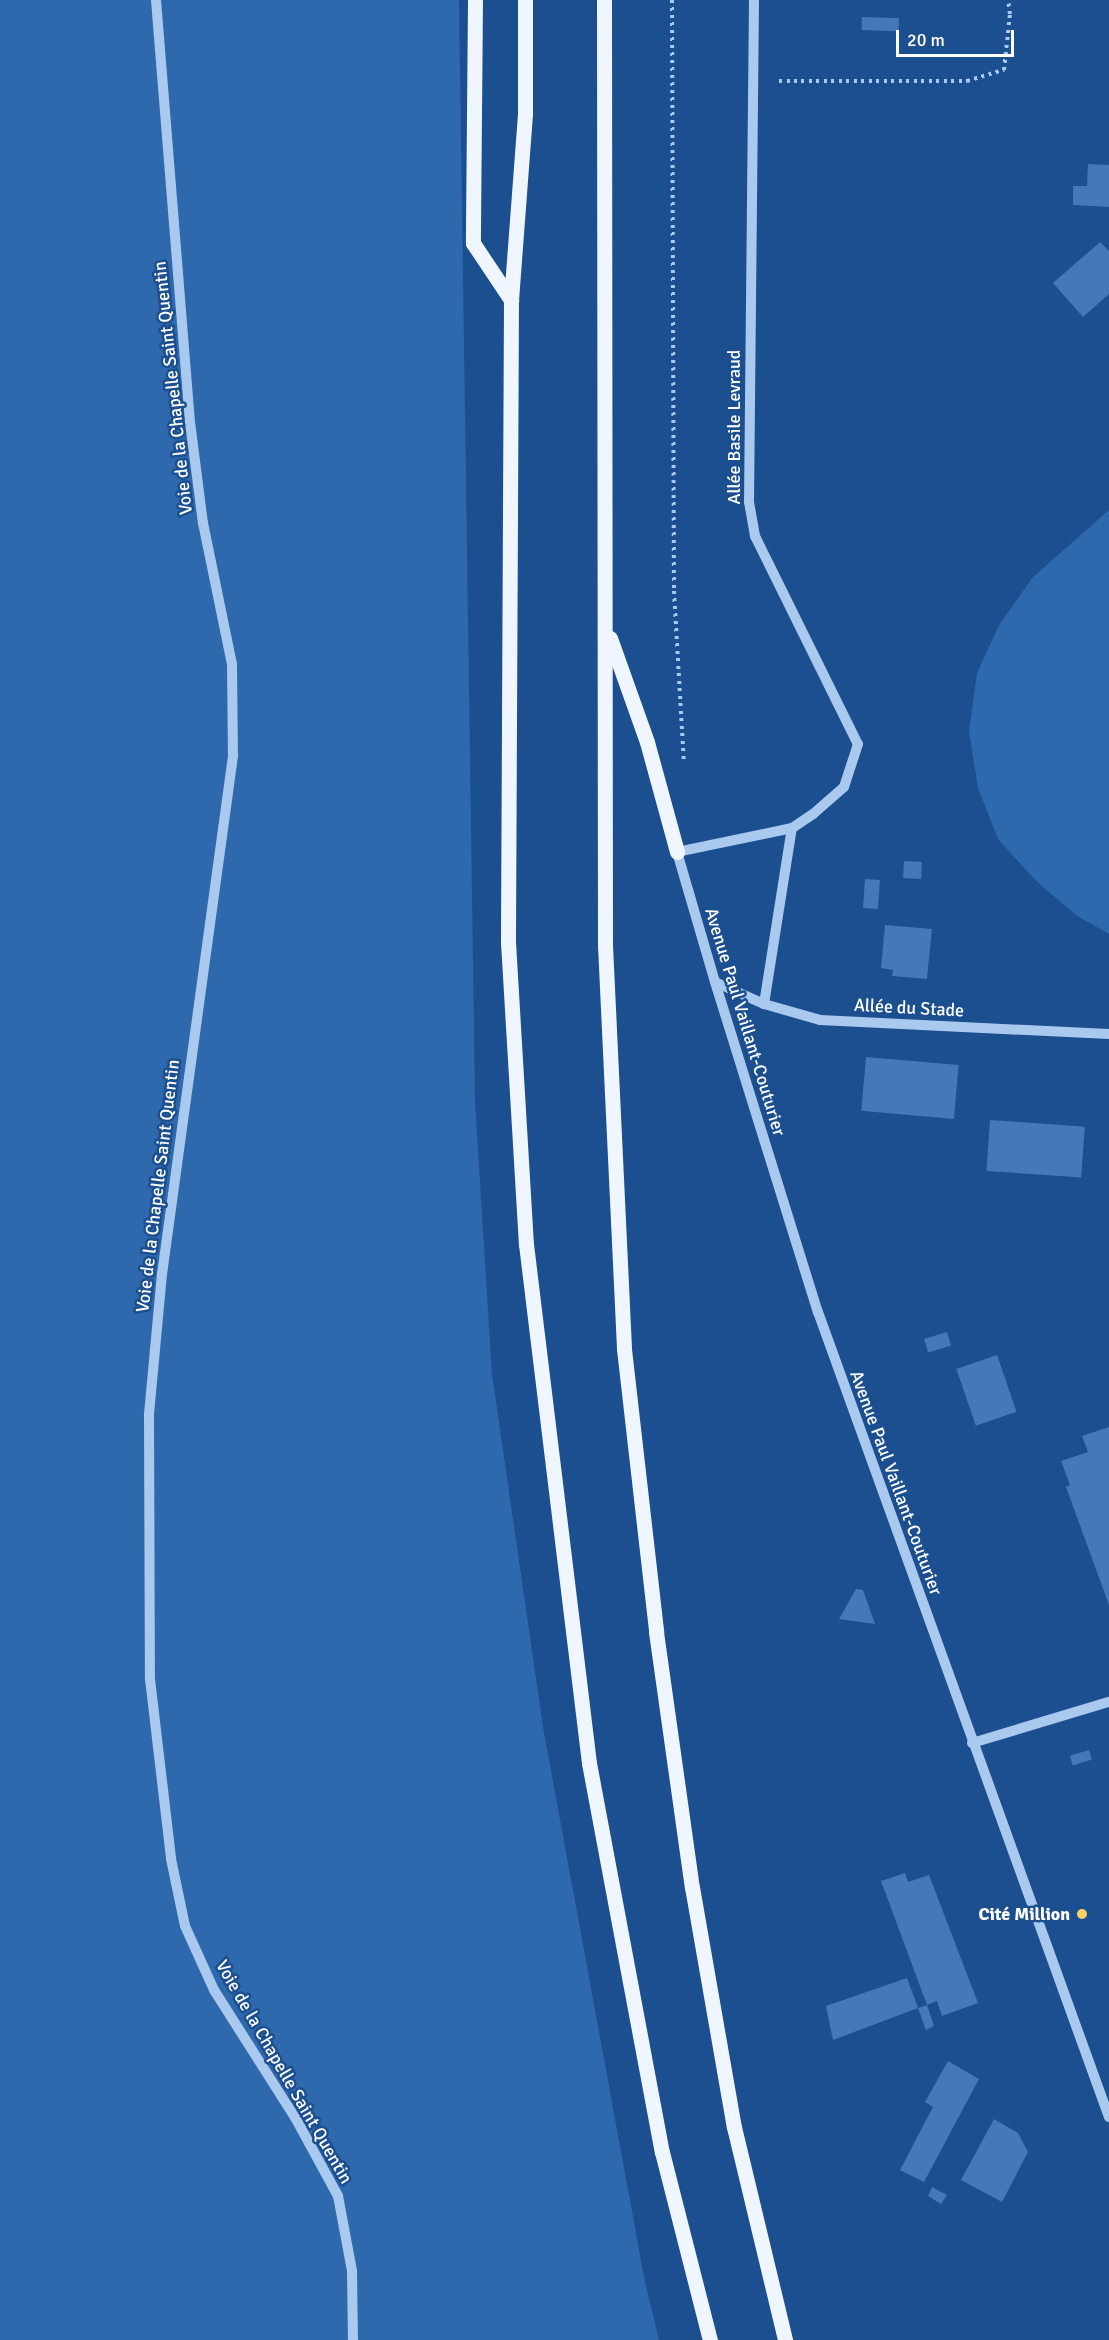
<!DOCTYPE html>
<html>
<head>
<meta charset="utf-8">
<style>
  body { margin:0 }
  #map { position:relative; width:1109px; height:2340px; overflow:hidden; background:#1b4f8f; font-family:Signika,sans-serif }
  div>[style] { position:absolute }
  .green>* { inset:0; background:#2e69ad }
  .building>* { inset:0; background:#4478b7; transform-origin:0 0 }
  .path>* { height:4px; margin-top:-2px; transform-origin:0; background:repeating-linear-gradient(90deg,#a9c9ee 0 3px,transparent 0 7.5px) }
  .minor>* { height:10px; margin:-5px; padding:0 5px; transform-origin:5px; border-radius:5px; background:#a9c9ee }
  .major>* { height:15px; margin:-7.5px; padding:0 7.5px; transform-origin:7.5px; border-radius:7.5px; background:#f0f6ff }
  .dots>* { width:16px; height:16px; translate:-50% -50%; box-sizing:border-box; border:3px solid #1b4f8f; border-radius:50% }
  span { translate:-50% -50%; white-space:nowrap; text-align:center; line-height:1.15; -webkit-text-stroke:5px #1b4f8f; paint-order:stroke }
  .street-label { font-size:18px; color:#fff }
  .poi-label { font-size:18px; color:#fff; font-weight:700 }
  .right { translate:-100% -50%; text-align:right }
  .scale { position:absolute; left:896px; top:30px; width:118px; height:27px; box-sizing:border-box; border:3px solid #fff; border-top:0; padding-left:8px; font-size:18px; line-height:21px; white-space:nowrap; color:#fff; -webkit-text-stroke:4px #1b4f8f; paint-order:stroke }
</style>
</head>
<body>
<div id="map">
  <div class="green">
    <div style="clip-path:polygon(0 0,459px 0,475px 1101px,492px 1374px,543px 1727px,645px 2282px,659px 2340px,0 2340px)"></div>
    <div style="clip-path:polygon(1109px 510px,1109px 934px,1077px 916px,1034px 879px,998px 839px,978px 788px,969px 731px,977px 673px,999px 625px,1033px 577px)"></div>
  </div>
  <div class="building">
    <div style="left:862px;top:17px;width:37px;height:13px;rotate:2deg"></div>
    <div style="clip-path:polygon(1088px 164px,1109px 165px,1109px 207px,1073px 205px,1073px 186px,1087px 186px)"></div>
    <div style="clip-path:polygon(1100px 242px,1109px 251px,1109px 294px,1083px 317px,1053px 283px)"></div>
    <div style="left:904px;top:861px;width:18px;height:17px;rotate:3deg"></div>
    <div style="left:865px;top:879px;width:15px;height:29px;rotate:4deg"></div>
    <div style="clip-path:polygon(885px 925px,932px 929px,927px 979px,892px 976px,893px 970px,881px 968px)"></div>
    <div style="left:866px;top:1057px;width:93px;height:54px;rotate:5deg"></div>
    <div style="left:990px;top:1120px;width:95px;height:51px;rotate:4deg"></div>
    <div style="left:947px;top:1332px;width:14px;height:24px;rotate:73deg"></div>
    <div style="left:997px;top:1355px;width:60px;height:43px;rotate:71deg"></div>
    <div style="clip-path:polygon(1109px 1427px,1109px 1605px,1066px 1487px,1070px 1485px,1061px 1461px,1088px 1452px,1082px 1436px)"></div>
    <div style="clip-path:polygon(856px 1589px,863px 1590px,875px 1624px,839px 1619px)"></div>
    <div style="left:1089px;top:1750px;width:10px;height:20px;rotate:73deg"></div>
    <div style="clip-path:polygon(905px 1873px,908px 1882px,929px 1875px,978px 2003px,942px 2016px,937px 2001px,927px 2005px,881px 1881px)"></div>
    <div style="clip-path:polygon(907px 1978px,918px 2008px,927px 2005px,934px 2026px,926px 2030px,918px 2008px,833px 2040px,826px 2006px)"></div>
    <div style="clip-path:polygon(948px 2061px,979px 2079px,924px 2182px,900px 2170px,933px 2107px,925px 2102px)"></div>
    <div style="clip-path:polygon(994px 2119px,1018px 2133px,1028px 2152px,1002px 2202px,961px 2180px)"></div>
    <div style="clip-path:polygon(932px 2187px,947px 2195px,941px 2204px,928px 2196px)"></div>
  </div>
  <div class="path">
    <div style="left:672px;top:0;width:591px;rotate:89.81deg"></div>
    <div style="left:674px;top:591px;width:171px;rotate:86.7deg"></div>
    <div style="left:779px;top:81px;width:188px"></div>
    <div style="left:967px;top:81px;width:39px;rotate:-17deg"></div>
    <div style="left:1004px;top:70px;width:56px;rotate:-83.9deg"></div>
    <div style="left:1010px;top:14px;width:14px;rotate:-98deg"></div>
  </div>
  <div class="minor">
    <div style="left:156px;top:0;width:423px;rotate:85.4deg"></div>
    <div style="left:190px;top:422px;width:102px;rotate:82.7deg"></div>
    <div style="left:203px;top:523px;width:144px;rotate:78.4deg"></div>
    <div style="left:232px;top:664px;width:92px;rotate:89.4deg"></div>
    <div style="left:233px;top:756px;width:523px;rotate:97.8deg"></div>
    <div style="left:162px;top:1274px;width:142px;rotate:95.3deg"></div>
    <div style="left:149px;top:1415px;width:264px;rotate:89.8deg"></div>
    <div style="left:150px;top:1679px;width:181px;rotate:83.3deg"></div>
    <div style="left:171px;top:1859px;width:68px;rotate:78.2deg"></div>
    <div style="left:185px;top:1926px;width:70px;rotate:65.6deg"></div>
    <div style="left:214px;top:1990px;width:153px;rotate:57.6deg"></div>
    <div style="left:296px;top:2119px;width:88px;rotate:61.4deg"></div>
    <div style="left:338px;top:2196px;width:76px;rotate:79.4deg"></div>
    <div style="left:352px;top:2271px;width:69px;rotate:89.2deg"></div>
    <div style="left:754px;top:0;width:502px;rotate:90.57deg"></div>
    <div style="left:749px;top:502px;width:35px;rotate:80deg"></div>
    <div style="left:755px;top:536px;width:232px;rotate:63.7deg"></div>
    <div style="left:858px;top:744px;width:45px;rotate:108deg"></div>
    <div style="left:844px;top:787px;width:41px;rotate:138.9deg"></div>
    <div style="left:813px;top:814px;width:25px;rotate:146deg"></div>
    <div style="left:792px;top:828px;width:117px;rotate:168.2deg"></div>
    <div style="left:677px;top:852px;width:135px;rotate:73.7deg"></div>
    <div style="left:715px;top:982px;width:346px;rotate:72.7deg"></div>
    <div style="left:818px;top:1312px;width:856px;rotate:70.13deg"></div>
    <div style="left:715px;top:982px;width:54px;rotate:24.2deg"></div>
    <div style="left:764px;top:1004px;width:58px;rotate:15.9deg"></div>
    <div style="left:820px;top:1020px;width:289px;rotate:2.8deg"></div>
    <div style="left:764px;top:1004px;width:178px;rotate:-81deg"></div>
    <div style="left:972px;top:1743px;width:143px;rotate:-16.7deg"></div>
  </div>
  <div class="major">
    <div style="left:475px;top:0;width:243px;rotate:90.5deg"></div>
    <div style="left:473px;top:243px;width:69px;rotate:56.3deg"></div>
    <div style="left:525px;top:0;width:114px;rotate:90deg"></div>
    <div style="left:525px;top:114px;width:187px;rotate:94.3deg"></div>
    <div style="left:511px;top:300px;width:642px;rotate:90.27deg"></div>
    <div style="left:508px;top:942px;width:303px;rotate:86.6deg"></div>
    <div style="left:526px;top:1244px;width:523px;rotate:83.08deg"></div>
    <div style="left:589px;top:1763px;width:396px;rotate:79.4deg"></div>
    <div style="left:662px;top:2152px;width:194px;rotate:75.7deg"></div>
    <div style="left:604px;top:0;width:945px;rotate:89.94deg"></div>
    <div style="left:605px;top:945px;width:404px;rotate:87.3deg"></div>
    <div style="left:624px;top:1349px;width:285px;rotate:83.5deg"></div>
    <div style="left:656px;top:1632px;width:258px;rotate:82deg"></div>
    <div style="left:692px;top:1887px;width:244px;rotate:80.1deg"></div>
    <div style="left:734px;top:2127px;width:219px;rotate:76.5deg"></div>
    <div style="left:610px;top:638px;width:110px;rotate:70.4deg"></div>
    <div style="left:647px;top:742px;width:114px;rotate:74.7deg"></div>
  </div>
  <div class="dots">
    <div style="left:1082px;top:1914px;background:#ffd166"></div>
  </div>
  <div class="street-label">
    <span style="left:173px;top:388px;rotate:-96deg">Voie de la Chapelle Saint Quentin</span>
    <span style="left:734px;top:427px;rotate:-90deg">Allée Basile Levraud</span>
    <span style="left:909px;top:1008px;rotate:3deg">Allée du Stade</span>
    <span style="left:745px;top:1022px;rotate:73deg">Avenue Paul Vaillant-Couturier</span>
    <span style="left:158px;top:1186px;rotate:-83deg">Voie de la Chapelle Saint Quentin</span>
    <span style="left:896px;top:1483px;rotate:70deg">Avenue Paul Vaillant-Couturier</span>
    <span style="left:284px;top:2072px;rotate:60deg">Voie de la Chapelle Saint Quentin</span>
  </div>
  <div class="poi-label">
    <span class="right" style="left:1070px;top:1914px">Cité Million</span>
  </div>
  <div class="scale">20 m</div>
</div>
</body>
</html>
